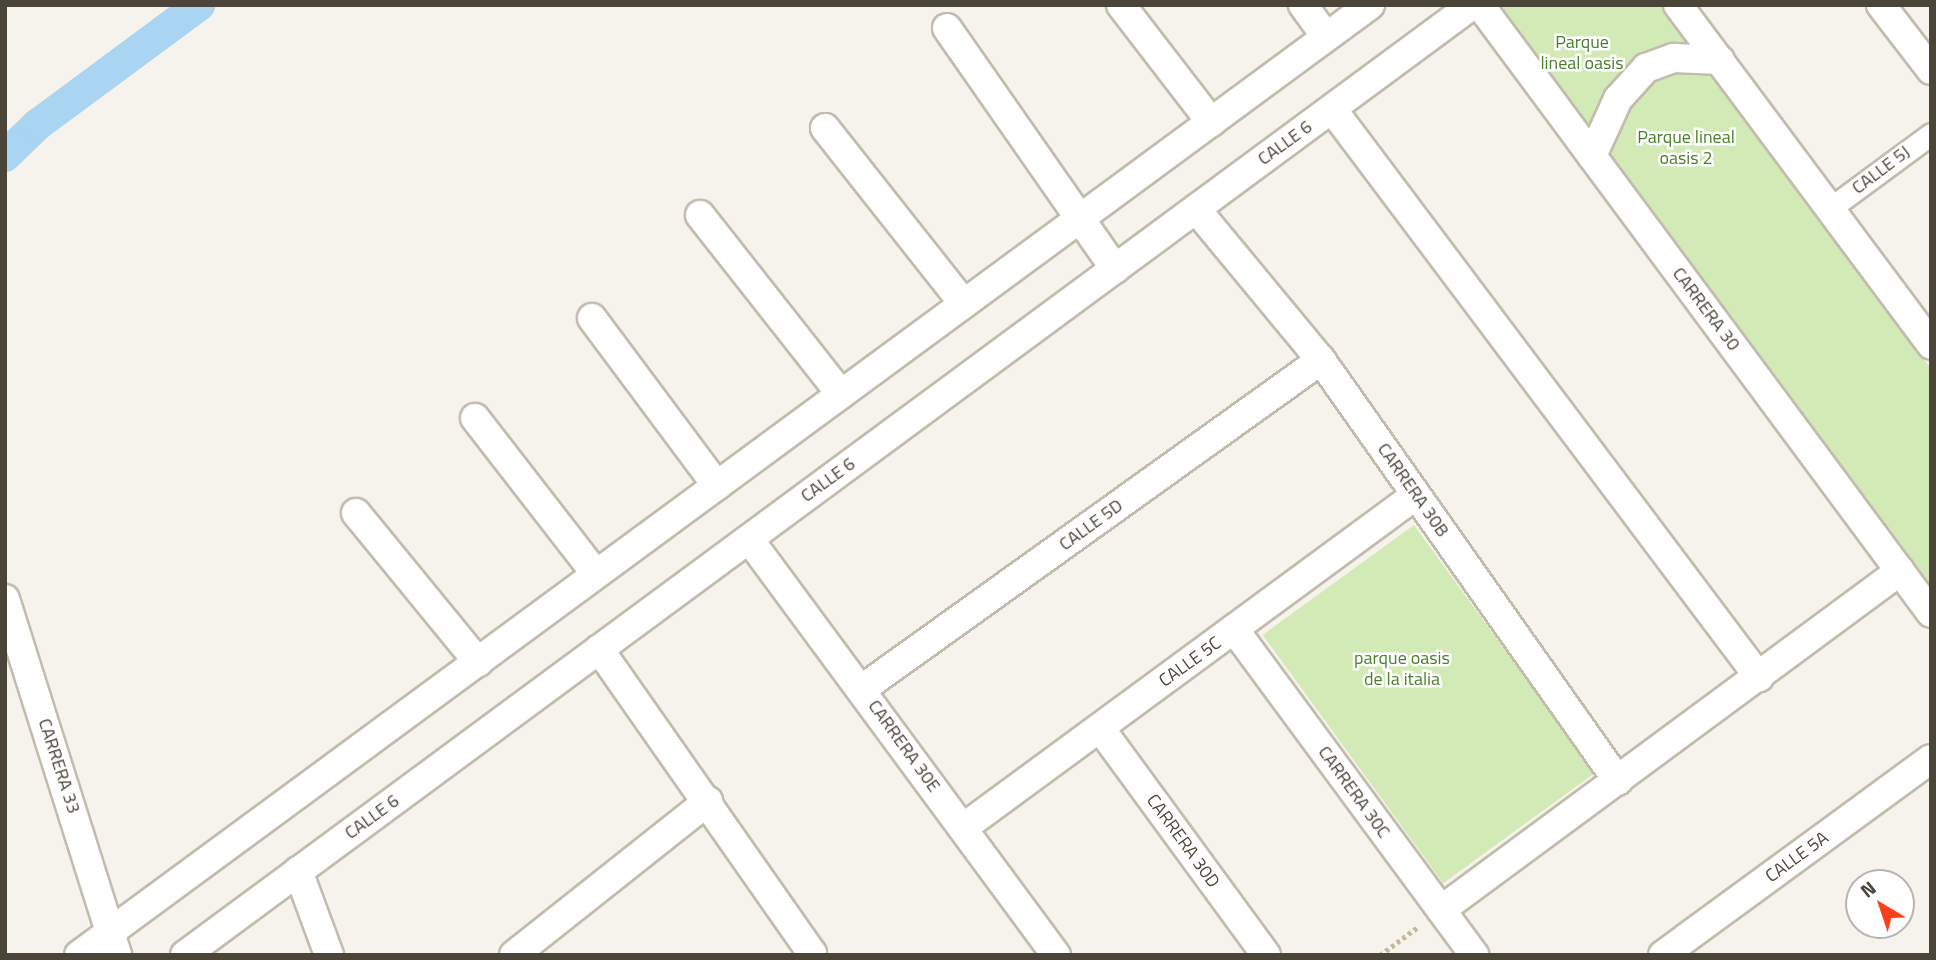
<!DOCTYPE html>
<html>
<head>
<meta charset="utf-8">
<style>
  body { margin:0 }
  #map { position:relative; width:1936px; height:960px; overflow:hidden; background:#f6f3ec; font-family:"Titillium Web",sans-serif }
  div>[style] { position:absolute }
  .green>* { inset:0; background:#d2eab5; transform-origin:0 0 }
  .canal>* { height:32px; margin:-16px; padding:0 16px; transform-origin:16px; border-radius:16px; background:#a9d4f2 }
  .path>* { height:4.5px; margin-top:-2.25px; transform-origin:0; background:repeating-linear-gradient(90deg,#c4b79f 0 3.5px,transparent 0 7px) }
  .roads { filter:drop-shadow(2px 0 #c2bbae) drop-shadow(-2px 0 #c2bbae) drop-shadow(0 2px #c2bbae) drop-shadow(0 -2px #c2bbae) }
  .pedestrian>* { height:21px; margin:-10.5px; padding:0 10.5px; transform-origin:10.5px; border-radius:10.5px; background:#fff }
  .minor>* { height:28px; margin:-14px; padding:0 14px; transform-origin:14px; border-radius:14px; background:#fff }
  span { translate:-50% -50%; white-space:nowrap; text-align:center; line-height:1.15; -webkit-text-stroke:5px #fff; paint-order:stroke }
  .park-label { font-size:18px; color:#4a7f2a }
  .street-label { font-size:18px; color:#4b4439 }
  .frame { position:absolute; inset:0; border:7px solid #4b4439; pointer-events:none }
  .north { position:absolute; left:1845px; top:869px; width:70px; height:70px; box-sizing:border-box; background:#fff; border:2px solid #b7b4b0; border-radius:50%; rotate:321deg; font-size:19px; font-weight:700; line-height:28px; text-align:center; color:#4b4439 }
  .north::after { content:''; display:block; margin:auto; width:24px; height:32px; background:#fc3f1d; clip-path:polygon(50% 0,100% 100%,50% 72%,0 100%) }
</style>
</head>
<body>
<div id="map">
  <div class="green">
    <div style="clip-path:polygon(1487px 5px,1671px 5px,1707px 53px,1670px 50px,1590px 146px)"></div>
    <div style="clip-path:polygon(1666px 69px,1717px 69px,1931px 369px,1931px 587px,1601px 158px,1639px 84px)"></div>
    <div style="left:1414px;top:525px;width:307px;height:187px;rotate:54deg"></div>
  </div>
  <div class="canal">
    <div style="left:5px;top:156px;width:45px;rotate:-44.1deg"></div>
    <div style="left:37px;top:125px;width:202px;rotate:-36.5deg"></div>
  </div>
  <div class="path">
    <div style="left:1380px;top:955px;width:47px;rotate:-36.4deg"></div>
  </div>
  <div class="roads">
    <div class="pedestrian">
      <div style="left:1832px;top:207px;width:123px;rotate:-36.4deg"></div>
    </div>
    <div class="minor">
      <div style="left:1121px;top:5px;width:148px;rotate:52.4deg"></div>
      <div style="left:1303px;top:5px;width:39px;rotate:54deg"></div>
      <div style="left:1480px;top:5px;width:757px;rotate:53.43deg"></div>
      <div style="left:1678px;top:5px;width:424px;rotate:53.3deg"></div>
      <div style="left:1881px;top:5px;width:82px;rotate:52.4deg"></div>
      <div style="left:947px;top:28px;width:294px;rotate:55.1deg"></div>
      <div style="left:1332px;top:109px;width:711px;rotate:53.07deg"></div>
      <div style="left:825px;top:128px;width:224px;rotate:51.7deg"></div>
      <div style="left:1592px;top:156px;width:63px;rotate:-65.5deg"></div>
      <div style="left:1618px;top:99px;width:42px;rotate:-47.9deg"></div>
      <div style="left:1646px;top:68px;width:30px;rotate:-20deg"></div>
      <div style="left:1674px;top:58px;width:46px;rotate:2.5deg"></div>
      <div style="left:1196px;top:209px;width:196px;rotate:50.4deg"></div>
      <div style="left:1321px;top:360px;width:515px;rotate:54.8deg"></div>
      <div style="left:700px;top:215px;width:228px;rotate:51.8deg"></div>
      <div style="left:592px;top:318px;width:209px;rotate:53.3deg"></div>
      <div style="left:475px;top:418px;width:197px;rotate:52.2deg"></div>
      <div style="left:356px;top:513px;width:193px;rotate:50.7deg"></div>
      <div style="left:749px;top:539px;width:517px;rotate:53.57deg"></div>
      <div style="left:5px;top:599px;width:373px;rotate:72.5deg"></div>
      <div style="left:1234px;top:629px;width:405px;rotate:53.6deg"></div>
      <div style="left:599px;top:649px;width:371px;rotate:55deg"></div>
      <div style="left:812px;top:953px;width:4px;rotate:146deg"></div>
      <div style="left:862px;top:689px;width:565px;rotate:-35.63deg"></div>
      <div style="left:1100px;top:728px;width:281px;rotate:53.8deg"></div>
      <div style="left:963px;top:828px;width:562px;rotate:-36.32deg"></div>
      <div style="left:298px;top:871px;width:90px;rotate:69.7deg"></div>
      <div style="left:1441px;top:910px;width:571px;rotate:-36.45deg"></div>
      <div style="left:79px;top:955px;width:1603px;rotate:-36.35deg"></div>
      <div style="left:185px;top:955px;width:1600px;rotate:-36.43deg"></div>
      <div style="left:514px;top:955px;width:248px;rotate:-38.4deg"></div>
      <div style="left:1663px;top:955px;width:332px;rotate:-36.2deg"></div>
    </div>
  </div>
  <div class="park-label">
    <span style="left:1582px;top:53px">Parque<br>lineal oasis</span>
    <span style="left:1686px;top:148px">Parque lineal<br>oasis 2</span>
    <span style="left:1402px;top:669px">parque oasis<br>de la italia</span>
  </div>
  <div class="street-label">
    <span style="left:1285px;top:143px;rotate:-36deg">CALLE 6</span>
    <span style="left:1881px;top:170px;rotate:-37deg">CALLE 5J</span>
    <span style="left:1706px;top:309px;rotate:53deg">CARRERA 30</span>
    <span style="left:828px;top:480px;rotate:-36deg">CALLE 6</span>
    <span style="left:1413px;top:490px;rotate:55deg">CARRERA 30B</span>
    <span style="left:1091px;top:525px;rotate:-36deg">CALLE 5D</span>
    <span style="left:1190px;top:662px;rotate:-36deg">CALLE 5C</span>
    <span style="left:904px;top:746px;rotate:54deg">CARRERA 30E</span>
    <span style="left:59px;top:766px;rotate:72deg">CARRERA 33</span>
    <span style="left:1354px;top:792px;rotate:54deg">CARRERA 30C</span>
    <span style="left:372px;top:817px;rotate:-36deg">CALLE 6</span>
    <span style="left:1183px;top:841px;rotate:54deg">CARRERA 30D</span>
    <span style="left:1797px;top:857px;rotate:-36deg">CALLE 5A</span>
  </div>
  <div class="frame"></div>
  <div class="north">N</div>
</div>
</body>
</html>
